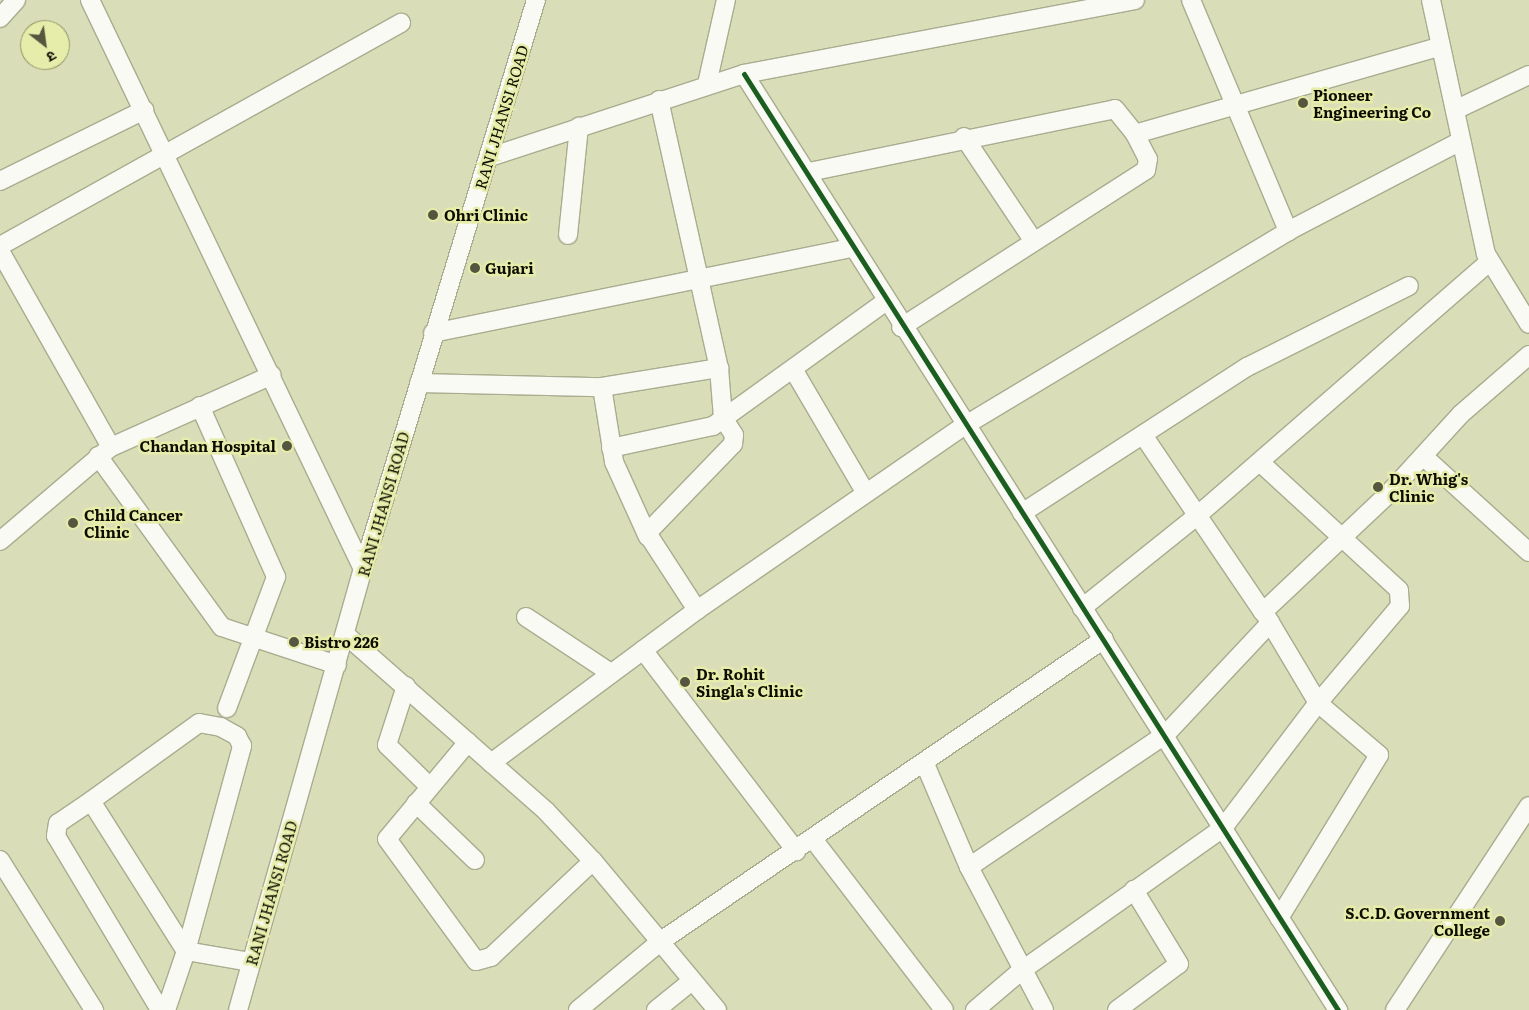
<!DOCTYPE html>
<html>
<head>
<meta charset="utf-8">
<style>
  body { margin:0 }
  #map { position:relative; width:1529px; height:1010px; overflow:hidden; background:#d9ddb8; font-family:Literata,"Noto Sans Devanagari",serif }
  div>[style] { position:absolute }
  .roads { filter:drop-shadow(1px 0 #a9ac8f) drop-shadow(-1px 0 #a9ac8f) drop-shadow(0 1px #a9ac8f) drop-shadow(0 -1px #a9ac8f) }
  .minor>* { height:18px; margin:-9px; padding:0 9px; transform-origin:9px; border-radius:9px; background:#f9faf4 }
  .cycleway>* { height:5px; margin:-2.5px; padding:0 2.5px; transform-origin:2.5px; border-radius:2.5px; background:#1b5e20 }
  .dots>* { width:14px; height:14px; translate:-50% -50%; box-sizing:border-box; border:2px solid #e6eca9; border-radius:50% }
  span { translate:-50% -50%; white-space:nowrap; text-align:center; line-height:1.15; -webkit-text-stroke:5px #e6eca9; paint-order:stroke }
  .poi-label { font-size:15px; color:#0c0d00; font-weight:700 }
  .left { translate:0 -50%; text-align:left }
  .right { translate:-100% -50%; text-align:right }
  .street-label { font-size:15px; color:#0c0d00 }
  .north { position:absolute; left:20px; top:20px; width:50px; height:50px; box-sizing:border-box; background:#e6eca9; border:1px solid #8f9365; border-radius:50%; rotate:150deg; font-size:14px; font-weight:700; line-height:20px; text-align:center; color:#0c0d00 }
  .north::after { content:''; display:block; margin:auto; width:18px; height:22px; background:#545640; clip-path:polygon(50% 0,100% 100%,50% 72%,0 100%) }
</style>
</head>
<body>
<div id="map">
  <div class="roads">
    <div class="minor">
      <div style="left:90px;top:0;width:631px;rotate:64.37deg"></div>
      <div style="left:1191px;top:0;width:251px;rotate:67.2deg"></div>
      <div style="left:1431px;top:0;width:260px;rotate:77.8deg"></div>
      <div style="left:1486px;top:254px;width:82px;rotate:58.4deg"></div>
      <div style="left:0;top:18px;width:24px;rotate:-48deg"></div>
      <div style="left:744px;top:74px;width:1109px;rotate:57.6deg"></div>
      <div style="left:707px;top:84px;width:86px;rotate:-77.3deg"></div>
      <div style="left:659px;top:100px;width:275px;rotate:77.4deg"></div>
      <div style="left:719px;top:368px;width:50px;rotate:85.4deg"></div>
      <div style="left:723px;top:418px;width:20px;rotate:57deg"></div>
      <div style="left:734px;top:435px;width:9px;rotate:96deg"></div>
      <div style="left:733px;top:444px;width:124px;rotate:134deg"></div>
      <div style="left:647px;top:533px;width:92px;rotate:57deg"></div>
      <div style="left:1455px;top:110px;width:82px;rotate:-25.3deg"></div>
      <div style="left:1135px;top:134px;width:318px;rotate:-16deg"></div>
      <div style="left:964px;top:137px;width:124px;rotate:56.2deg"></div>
      <div style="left:490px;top:157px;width:267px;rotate:-18.1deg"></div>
      <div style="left:744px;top:74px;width:398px;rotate:-10.7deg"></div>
      <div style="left:809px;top:172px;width:312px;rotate:-11.6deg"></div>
      <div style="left:1115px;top:109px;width:32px;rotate:51deg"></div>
      <div style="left:1135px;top:134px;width:28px;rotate:63deg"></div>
      <div style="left:1148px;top:159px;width:11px;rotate:100deg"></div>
      <div style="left:1146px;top:170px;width:291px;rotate:147.3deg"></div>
      <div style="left:0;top:181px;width:161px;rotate:-26.2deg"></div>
      <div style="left:568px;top:235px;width:109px;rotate:-84.2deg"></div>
      <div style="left:0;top:246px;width:459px;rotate:-29.1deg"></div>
      <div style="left:0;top:251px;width:225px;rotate:60.5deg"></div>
      <div style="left:433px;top:333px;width:428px;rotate:-11.5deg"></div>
      <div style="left:793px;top:369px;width:140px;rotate:59.6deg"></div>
      <div style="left:419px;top:383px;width:183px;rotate:1.3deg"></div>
      <div style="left:602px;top:387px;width:119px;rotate:-9.2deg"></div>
      <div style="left:602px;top:387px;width:76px;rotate:80.9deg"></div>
      <div style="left:614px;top:462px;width:82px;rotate:65.6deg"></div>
      <div style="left:200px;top:406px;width:187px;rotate:66deg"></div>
      <div style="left:276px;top:577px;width:140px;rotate:110.5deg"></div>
      <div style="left:1143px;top:435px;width:214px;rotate:55.9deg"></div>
      <div style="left:1263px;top:612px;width:172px;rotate:-43.3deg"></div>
      <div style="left:1388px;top:494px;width:108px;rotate:-47.6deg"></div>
      <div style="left:1461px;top:414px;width:90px;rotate:-40.9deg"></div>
      <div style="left:611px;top:448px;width:104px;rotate:-12.2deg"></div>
      <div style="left:713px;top:426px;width:212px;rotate:-35.8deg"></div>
      <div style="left:98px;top:456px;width:211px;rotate:54.1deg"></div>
      <div style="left:222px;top:627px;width:121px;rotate:18.3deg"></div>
      <div style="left:1423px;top:456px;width:143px;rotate:42.2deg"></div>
      <div style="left:1022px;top:513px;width:268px;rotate:-33deg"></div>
      <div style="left:1247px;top:367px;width:181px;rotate:-26.6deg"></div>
      <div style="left:0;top:541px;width:145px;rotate:-40.3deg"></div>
      <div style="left:111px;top:447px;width:176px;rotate:-24.1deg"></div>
      <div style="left:1082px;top:608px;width:149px;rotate:-38.7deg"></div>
      <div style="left:1198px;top:515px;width:387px;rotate:-41deg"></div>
      <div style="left:1265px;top:614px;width:104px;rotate:59.2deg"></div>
      <div style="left:1318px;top:703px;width:80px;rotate:40.4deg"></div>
      <div style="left:1379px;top:755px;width:191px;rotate:121.5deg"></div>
      <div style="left:526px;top:617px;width:102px;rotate:33.4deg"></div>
      <div style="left:347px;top:636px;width:265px;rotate:41.3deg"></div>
      <div style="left:546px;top:811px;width:69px;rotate:46.8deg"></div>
      <div style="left:593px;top:861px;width:194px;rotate:50.2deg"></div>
      <div style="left:643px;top:650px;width:253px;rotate:52.7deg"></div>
      <div style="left:406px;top:686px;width:62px;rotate:107.9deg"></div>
      <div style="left:387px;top:745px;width:59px;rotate:44.3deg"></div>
      <div style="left:468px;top:742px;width:126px;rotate:129.9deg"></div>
      <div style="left:387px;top:839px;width:151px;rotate:53.9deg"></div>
      <div style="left:476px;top:961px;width:16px;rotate:-15deg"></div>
      <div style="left:491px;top:957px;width:140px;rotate:-43.3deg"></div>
      <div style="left:491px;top:763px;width:257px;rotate:-36.6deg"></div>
      <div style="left:697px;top:610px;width:324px;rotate:-34.6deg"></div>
      <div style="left:964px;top:426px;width:378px;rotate:-31deg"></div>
      <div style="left:1288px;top:231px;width:195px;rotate:-27.5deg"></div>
      <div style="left:925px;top:764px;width:112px;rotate:66.9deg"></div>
      <div style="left:969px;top:867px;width:161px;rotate:62.3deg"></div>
      <div style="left:91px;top:801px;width:40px;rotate:146deg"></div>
      <div style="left:58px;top:823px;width:13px;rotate:99deg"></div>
      <div style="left:56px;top:836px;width:203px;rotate:59.1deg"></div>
      <div style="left:416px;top:803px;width:82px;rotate:44deg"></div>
      <div style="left:813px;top:839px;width:215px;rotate:52.5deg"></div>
      <div style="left:0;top:860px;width:177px;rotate:57.9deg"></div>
      <div style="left:969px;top:867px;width:236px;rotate:-34deg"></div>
      <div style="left:1165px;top:735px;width:154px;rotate:-46.8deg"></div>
      <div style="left:166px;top:1010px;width:62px;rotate:-71.3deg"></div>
      <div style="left:186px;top:951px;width:213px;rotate:-74.7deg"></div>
      <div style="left:242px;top:746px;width:11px;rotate:-117deg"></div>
      <div style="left:237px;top:736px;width:18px;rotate:-151deg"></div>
      <div style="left:221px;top:727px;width:22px;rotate:-170deg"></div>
      <div style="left:199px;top:723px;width:133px;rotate:144.2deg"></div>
      <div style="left:91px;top:801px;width:178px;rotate:57.7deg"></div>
      <div style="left:186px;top:951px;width:66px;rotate:9.6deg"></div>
      <div style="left:238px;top:1010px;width:458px;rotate:-74.2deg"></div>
      <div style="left:363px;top:569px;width:595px;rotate:-73.09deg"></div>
      <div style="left:578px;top:1010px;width:108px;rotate:-39.7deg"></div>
      <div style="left:661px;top:941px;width:536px;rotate:-34.28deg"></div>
      <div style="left:656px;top:1010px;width:46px;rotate:-38.9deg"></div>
      <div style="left:975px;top:1010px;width:60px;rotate:-40.3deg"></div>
      <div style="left:1021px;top:971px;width:247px;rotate:-35.3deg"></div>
      <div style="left:1223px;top:828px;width:157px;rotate:-52.8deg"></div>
      <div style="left:1318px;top:703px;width:127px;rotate:-49.8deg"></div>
      <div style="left:1400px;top:606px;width:16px;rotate:-94deg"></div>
      <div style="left:1399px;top:590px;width:189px;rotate:-137.4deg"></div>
      <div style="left:1117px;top:1010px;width:77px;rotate:-36.6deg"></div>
      <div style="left:1179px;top:964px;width:87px;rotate:-121.3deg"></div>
      <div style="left:1395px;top:1010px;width:244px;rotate:-56.7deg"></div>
    </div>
  </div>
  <div class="cycleway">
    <div style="left:744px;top:74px;width:1109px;rotate:57.6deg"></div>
  </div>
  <div class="dots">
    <div style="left:1303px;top:103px;background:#545640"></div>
    <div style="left:433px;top:215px;background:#545640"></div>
    <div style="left:475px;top:268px;background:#545640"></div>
    <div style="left:287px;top:446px;background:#545640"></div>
    <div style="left:1378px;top:487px;background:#545640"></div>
    <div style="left:73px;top:523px;background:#545640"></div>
    <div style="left:294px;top:642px;background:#545640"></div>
    <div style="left:685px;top:682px;background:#545640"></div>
    <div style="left:1500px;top:921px;background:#545640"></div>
  </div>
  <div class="poi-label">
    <span class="left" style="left:1313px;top:103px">Pioneer<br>Engineering Co</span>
    <span class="left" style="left:444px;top:215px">Ohri Clinic</span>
    <span class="left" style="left:485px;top:268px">Gujari</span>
    <span class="right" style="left:276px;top:446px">Chandan Hospital</span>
    <span class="left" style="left:1389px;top:487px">Dr. Whig's<br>Clinic</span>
    <span class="left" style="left:84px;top:523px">Child Cancer<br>Clinic</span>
    <span class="left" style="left:304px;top:642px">Bistro 226</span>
    <span class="left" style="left:696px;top:682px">Dr. Rohit<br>Singla's Clinic</span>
    <span class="right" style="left:1490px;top:921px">S.C.D. Government<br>College</span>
  </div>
  <div class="street-label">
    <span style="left:501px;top:117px;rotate:-73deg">RANI JHANSI ROAD</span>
    <span style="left:383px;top:504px;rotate:-74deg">RANI JHANSI ROAD</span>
    <span style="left:271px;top:893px;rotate:-74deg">RANI JHANSI ROAD</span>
  </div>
  <div class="north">उ</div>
</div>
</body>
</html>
